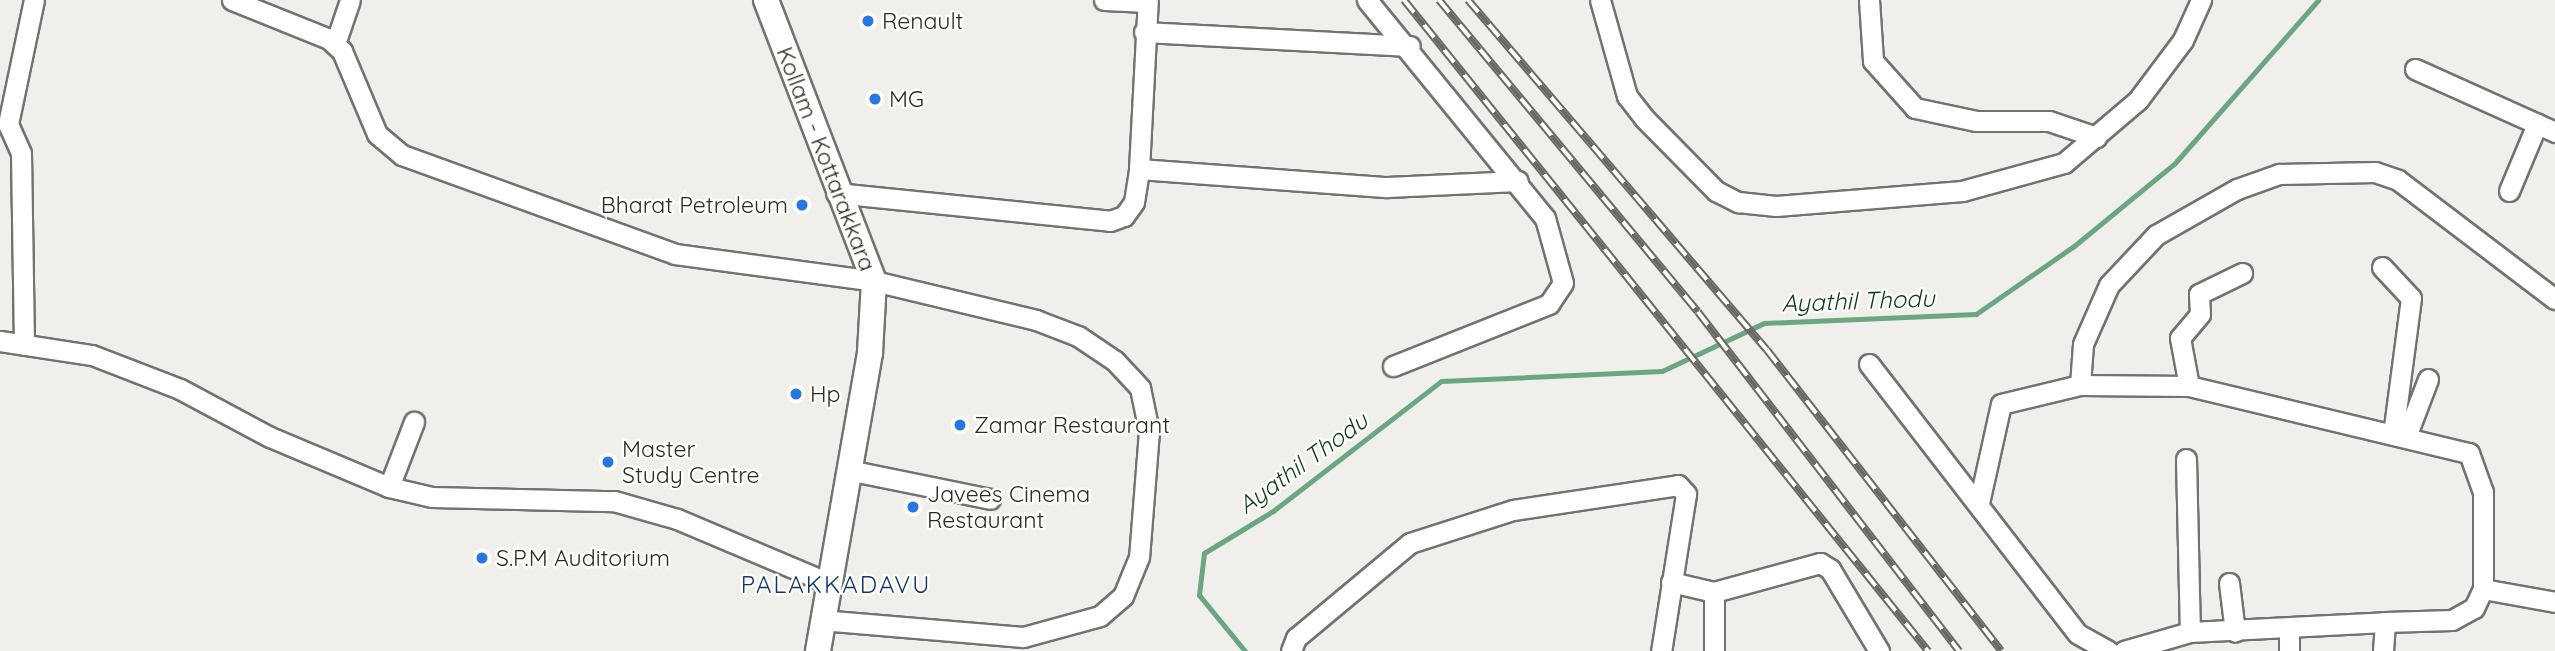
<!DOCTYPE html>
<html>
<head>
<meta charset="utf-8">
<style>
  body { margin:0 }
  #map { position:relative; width:2555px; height:651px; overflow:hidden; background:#f1efeb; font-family:Quicksand,sans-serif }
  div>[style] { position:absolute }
  .stream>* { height:5px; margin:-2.5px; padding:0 2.5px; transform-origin:2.5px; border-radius:2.5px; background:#6aa780 }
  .roads { filter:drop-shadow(2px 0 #74726e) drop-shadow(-2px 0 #74726e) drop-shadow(0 2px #74726e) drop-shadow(0 -2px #74726e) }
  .minor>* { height:19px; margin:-9.5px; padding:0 9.5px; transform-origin:9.5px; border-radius:9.5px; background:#fff }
  .major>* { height:24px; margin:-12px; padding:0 12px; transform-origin:12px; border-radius:12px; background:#fff }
  .rail>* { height:8px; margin-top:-4px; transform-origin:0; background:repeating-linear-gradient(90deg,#fefdf8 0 16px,#696865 0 32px); box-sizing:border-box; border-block:2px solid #696865 }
  .dots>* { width:19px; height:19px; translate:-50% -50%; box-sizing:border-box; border:4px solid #fefdf8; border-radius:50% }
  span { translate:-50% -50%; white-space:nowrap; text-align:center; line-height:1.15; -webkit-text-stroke:5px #fefdf8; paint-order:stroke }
  .poi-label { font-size:23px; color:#2c2b29 }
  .left { translate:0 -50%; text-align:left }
  .right { translate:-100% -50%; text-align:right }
  .street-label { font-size:23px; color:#2c2b29 }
  .water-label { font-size:24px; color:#0c3d23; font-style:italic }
  .neighbourhood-label { font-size:24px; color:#11386c; letter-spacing:2px }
</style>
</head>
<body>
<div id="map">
  <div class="stream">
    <div style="left:1245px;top:651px;width:72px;rotate:-129.4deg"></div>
    <div style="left:1199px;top:595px;width:42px;rotate:-83.2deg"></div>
    <div style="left:1204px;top:553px;width:81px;rotate:-31.3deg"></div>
    <div style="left:1273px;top:511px;width:212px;rotate:-37.7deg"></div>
    <div style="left:1441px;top:381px;width:221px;rotate:-2.6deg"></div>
    <div style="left:1662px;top:371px;width:113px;rotate:-25.2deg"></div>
    <div style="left:1764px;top:323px;width:212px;rotate:-2.4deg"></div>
    <div style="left:1976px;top:314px;width:119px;rotate:-34.8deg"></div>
    <div style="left:2074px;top:246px;width:131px;rotate:-39.4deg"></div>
    <div style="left:2175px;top:163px;width:217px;rotate:-48.7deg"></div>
  </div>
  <div class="roads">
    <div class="minor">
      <div style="left:232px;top:0;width:105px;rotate:21.9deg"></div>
      <div style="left:329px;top:39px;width:18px;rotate:43deg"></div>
      <div style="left:342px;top:51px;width:90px;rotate:67.1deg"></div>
      <div style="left:377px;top:134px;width:33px;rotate:40deg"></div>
      <div style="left:402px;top:155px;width:290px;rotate:19.9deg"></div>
      <div style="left:675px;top:254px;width:201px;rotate:7.7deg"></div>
      <div style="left:874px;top:281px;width:167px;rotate:13.5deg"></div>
      <div style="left:1036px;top:320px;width:45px;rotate:20.9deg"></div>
      <div style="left:1078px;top:336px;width:45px;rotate:34deg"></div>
      <div style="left:1115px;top:361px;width:37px;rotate:47deg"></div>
      <div style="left:1140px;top:388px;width:44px;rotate:78.2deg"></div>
      <div style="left:1149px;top:431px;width:126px;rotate:94.5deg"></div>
      <div style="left:1139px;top:557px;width:42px;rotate:112.3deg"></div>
      <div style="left:1123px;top:596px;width:30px;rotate:139deg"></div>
      <div style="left:1100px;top:616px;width:80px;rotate:164.7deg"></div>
      <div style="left:1023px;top:637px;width:203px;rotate:-175.2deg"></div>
      <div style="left:1104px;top:0;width:43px;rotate:2.7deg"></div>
      <div style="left:1367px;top:0;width:281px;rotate:50.8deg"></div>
      <div style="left:1545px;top:218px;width:67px;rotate:74.5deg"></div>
      <div style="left:1563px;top:283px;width:25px;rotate:124deg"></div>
      <div style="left:1549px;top:304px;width:168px;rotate:158.3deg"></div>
      <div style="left:1600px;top:0;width:100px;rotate:74.3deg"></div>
      <div style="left:1627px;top:96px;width:28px;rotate:52deg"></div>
      <div style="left:1644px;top:118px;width:103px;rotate:45.4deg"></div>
      <div style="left:1716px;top:191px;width:25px;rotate:27deg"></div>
      <div style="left:1738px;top:202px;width:38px;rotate:6deg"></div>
      <div style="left:1776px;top:206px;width:187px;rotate:-4.6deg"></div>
      <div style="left:1962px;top:191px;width:106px;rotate:-15.4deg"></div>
      <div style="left:2064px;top:163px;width:97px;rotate:-40.4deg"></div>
      <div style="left:2138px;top:100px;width:75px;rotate:-53.1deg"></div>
      <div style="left:2183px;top:40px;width:44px;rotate:-65.8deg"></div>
      <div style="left:1869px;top:0;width:61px;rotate:86.2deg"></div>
      <div style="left:1873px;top:61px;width:63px;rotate:48.2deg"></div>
      <div style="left:1915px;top:108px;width:62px;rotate:12deg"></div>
      <div style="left:1976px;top:121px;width:73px"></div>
      <div style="left:2049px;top:121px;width:50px;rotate:18.8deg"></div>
      <div style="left:1144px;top:32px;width:266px;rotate:3deg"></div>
      <div style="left:335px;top:44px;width:46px;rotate:-71.2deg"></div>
      <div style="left:2415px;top:69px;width:154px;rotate:24.2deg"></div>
      <div style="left:1139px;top:169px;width:249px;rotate:4.2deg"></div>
      <div style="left:1387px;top:187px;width:131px;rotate:-2.6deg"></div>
      <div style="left:2509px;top:191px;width:73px;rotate:-67.3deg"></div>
      <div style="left:836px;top:193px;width:275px;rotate:5.8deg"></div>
      <div style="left:1110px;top:221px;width:15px;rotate:-20deg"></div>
      <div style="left:1124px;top:216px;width:17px;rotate:-54deg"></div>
      <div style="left:1134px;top:202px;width:33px;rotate:-81deg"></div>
      <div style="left:1139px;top:169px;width:169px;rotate:-87deg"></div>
      <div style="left:2382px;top:267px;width:42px;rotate:46.9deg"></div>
      <div style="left:2411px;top:298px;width:138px;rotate:97.5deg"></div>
      <div style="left:0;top:341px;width:93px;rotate:8.7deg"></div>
      <div style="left:92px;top:355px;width:94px;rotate:21.1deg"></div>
      <div style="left:180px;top:389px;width:102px;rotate:28.1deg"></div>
      <div style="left:270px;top:437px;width:129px;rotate:22.8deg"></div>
      <div style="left:389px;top:487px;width:44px;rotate:13.1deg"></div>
      <div style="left:432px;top:497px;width:182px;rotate:1.3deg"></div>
      <div style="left:614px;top:501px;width:66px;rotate:15.9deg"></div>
      <div style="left:677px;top:519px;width:162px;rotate:22.9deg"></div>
      <div style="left:24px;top:345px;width:192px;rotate:-90.9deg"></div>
      <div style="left:21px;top:153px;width:32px;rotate:-114deg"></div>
      <div style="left:8px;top:124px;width:127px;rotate:-78.2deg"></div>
      <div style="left:1869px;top:364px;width:341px;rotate:52.3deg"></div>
      <div style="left:2078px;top:634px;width:35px;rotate:29deg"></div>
      <div style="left:2080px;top:385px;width:109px;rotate:0.5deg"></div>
      <div style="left:2189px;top:386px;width:288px;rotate:13.5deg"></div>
      <div style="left:2469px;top:453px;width:41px;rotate:70.3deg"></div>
      <div style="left:2483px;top:492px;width:97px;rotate:90deg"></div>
      <div style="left:2189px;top:386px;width:49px;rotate:-100.6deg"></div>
      <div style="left:2180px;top:338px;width:31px;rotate:-50deg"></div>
      <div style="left:2200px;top:314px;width:20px;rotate:-93deg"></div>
      <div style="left:2199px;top:294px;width:48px;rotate:-26deg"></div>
      <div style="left:2406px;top:437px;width:62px;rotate:-69.2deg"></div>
      <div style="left:2186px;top:459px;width:173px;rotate:88.7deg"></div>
      <div style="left:848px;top:470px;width:145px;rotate:11.5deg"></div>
      <div style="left:389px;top:487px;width:70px;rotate:-69deg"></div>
      <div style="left:1979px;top:503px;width:101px;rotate:-77.5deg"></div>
      <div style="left:2001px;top:404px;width:81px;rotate:-13.5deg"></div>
      <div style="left:2080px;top:385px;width:41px;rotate:-85.8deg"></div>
      <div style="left:2083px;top:344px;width:64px;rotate:-66.2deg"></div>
      <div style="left:2109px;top:285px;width:69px;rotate:-46.8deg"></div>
      <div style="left:2156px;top:235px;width:93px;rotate:-29.6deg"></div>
      <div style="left:2237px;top:189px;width:45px;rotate:-19.7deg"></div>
      <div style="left:2279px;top:174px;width:96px;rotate:-1.2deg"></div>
      <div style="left:2375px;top:172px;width:24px;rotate:19deg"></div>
      <div style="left:2398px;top:180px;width:197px;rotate:37.2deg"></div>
      <div style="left:1671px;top:582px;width:44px;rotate:13.1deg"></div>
      <div style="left:1714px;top:592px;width:110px;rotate:-15.3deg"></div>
      <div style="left:1820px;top:563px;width:12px;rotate:31deg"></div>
      <div style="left:1830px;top:569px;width:96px;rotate:59.1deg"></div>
      <div style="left:2229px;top:583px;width:49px;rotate:83deg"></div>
      <div style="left:1714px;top:592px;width:59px;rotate:90deg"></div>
      <div style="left:2289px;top:629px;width:22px;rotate:90deg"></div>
      <div style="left:1291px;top:651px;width:14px;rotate:-69deg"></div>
      <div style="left:1296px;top:638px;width:148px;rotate:-39.8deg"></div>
      <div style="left:1410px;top:543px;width:108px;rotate:-17.8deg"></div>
      <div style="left:1513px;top:510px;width:167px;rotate:-8.6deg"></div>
      <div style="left:1678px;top:485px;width:12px;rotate:48deg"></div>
      <div style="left:1686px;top:494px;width:159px;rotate:99deg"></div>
      <div style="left:2124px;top:651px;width:69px;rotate:-16.1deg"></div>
      <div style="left:2190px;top:632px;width:195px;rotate:-2.9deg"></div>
      <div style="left:2383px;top:651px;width:29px;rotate:-86deg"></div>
      <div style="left:2385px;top:622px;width:67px;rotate:-1.7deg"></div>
      <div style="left:2452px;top:620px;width:25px;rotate:-29deg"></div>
      <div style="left:2474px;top:608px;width:21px;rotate:-65deg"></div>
      <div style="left:2483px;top:589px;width:73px;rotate:10.2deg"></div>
    </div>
    <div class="major">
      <div style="left:766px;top:0;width:301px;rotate:69deg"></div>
      <div style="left:874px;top:281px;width:72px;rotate:93.2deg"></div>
      <div style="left:870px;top:353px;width:303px;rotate:99.9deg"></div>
    </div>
  </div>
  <div class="rail">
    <div style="left:1404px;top:0;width:836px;rotate:51.17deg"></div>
    <div style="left:1439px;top:0;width:405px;rotate:50.3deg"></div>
    <div style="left:1698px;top:312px;width:428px;rotate:52.4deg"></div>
    <div style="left:1468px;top:0;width:460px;rotate:49.5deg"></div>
    <div style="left:1767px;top:350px;width:381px;rotate:52.1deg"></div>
  </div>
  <div class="dots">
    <div style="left:868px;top:21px;background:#2478e2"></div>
    <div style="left:875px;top:99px;background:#2478e2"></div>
    <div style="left:802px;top:205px;background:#2478e2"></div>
    <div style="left:796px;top:394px;background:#2478e2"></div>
    <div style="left:960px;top:425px;background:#2478e2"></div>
    <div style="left:608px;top:462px;background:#2478e2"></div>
    <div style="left:913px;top:507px;background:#2478e2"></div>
    <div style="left:482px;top:558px;background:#2478e2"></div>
  </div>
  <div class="poi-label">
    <span class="left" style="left:882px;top:21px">Renault</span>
    <span class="left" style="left:889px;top:99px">MG</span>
    <span class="right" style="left:788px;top:205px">Bharat Petroleum</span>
    <span class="left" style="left:810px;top:394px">Hp</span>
    <span class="left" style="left:974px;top:425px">Zamar Restaurant</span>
    <span class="left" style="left:622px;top:462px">Master<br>Study Centre</span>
    <span class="left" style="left:927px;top:507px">Javees Cinema<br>Restaurant</span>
    <span class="left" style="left:496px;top:558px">S.P.M Auditorium</span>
  </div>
  <div class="street-label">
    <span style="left:826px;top:159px;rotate:69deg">Kollam - Kottarakkara</span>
  </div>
  <div class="water-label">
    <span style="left:1858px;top:301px;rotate:-2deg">Ayathil Thodu</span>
    <span style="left:1303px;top:463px;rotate:-36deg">Ayathil Thodu</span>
  </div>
  <div class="neighbourhood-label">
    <span style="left:836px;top:585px">PALAKKADAVU</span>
  </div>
</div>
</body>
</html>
